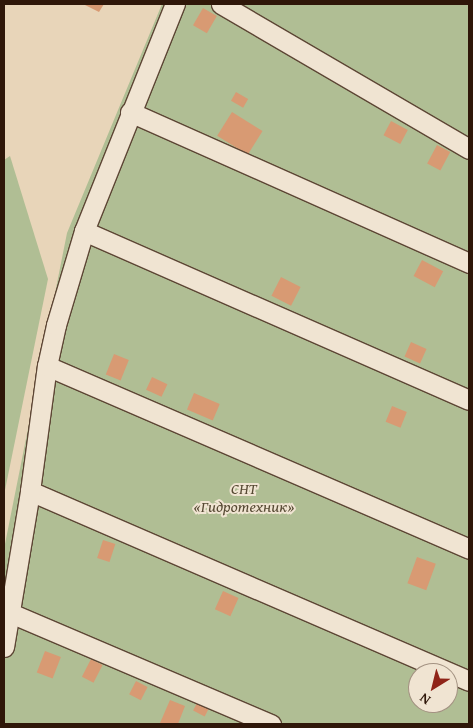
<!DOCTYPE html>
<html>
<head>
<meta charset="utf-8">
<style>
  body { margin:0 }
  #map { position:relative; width:473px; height:728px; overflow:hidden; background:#e8d5b9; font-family:"Gentium Book Plus",serif }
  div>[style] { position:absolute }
  .green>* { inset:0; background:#b0be94 }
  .building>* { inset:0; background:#d89a73; transform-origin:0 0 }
  .roads { filter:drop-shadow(1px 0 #5d4635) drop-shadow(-1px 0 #5d4635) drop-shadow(0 1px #5d4635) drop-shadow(0 -1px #5d4635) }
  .street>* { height:19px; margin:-9.5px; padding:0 9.5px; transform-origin:9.5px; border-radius:9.5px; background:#f0e4d2 }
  span { translate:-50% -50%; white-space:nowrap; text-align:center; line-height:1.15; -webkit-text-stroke:4px #f0e4d2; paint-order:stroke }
  .park-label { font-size:16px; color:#564933; font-style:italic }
  .frame { position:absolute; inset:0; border:5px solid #2f1709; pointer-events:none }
  .north { position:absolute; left:408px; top:663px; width:50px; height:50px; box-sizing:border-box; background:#f0e4d2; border:1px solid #a39282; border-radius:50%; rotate:216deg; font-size:14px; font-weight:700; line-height:20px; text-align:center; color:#2f1709 }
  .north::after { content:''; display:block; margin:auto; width:18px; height:22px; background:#8f2418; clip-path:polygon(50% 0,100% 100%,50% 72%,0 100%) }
</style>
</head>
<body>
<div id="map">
  <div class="green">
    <div style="clip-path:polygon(evenodd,162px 4px,469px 4px,469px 724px,4px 724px,4px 549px,67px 233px,162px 4px,418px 673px,448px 673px,448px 703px,418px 703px,418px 673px)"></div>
    <div style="clip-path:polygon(10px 156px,48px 279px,4px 495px,4px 160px)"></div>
  </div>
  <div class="building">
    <div style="clip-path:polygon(83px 4px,104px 4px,99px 12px)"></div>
    <div style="left:203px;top:8px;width:16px;height:20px;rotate:30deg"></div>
    <div style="left:236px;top:92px;width:14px;height:10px;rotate:30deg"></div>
    <div style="left:232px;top:112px;width:36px;height:28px;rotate:32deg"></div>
    <div style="left:391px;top:121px;width:19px;height:16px;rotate:28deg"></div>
    <div style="left:437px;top:145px;width:15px;height:21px;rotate:28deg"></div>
    <div style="left:422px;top:260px;width:24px;height:18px;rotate:28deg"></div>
    <div style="left:281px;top:277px;width:22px;height:21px;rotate:27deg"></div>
    <div style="left:411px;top:342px;width:17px;height:16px;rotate:24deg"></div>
    <div style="left:114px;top:354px;width:16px;height:22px;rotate:22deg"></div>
    <div style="left:152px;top:377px;width:17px;height:14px;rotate:25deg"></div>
    <div style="left:194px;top:393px;width:28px;height:18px;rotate:23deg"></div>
    <div style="left:392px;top:406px;width:16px;height:17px;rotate:22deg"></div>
    <div style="left:103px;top:540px;width:13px;height:19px;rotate:18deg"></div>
    <div style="left:417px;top:557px;width:20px;height:28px;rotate:20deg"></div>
    <div style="left:223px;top:591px;width:17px;height:20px;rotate:24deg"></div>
    <div style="left:45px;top:651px;width:17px;height:23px;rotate:21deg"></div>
    <div style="left:91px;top:659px;width:13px;height:20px;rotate:27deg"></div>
    <div style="left:136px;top:681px;width:13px;height:15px;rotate:27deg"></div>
    <div style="left:199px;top:699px;width:13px;height:13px;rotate:27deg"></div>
    <div style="clip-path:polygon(170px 700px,185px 706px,178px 724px,160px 723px)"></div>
  </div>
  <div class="roads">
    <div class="street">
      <div style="left:221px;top:4px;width:287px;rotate:30.3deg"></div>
      <div style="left:130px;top:112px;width:371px;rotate:24deg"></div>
      <div style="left:84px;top:231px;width:420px;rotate:23.7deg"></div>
      <div style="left:47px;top:366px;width:460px;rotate:23.4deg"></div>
      <div style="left:30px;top:491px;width:478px;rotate:23.4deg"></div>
      <div style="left:8px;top:612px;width:286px;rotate:23.1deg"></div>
      <div style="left:4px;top:647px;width:158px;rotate:-80.5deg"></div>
      <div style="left:30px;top:491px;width:126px;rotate:-82.3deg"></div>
      <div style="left:47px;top:366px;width:42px;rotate:-77.6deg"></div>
      <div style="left:56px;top:325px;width:98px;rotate:-73.4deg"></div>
      <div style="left:84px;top:231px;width:245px;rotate:-68.2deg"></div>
    </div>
  </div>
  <div class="park-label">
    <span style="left:244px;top:497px">СНТ<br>«Гидротехник»</span>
  </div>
  <div class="frame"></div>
  <div class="north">N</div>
</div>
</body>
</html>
